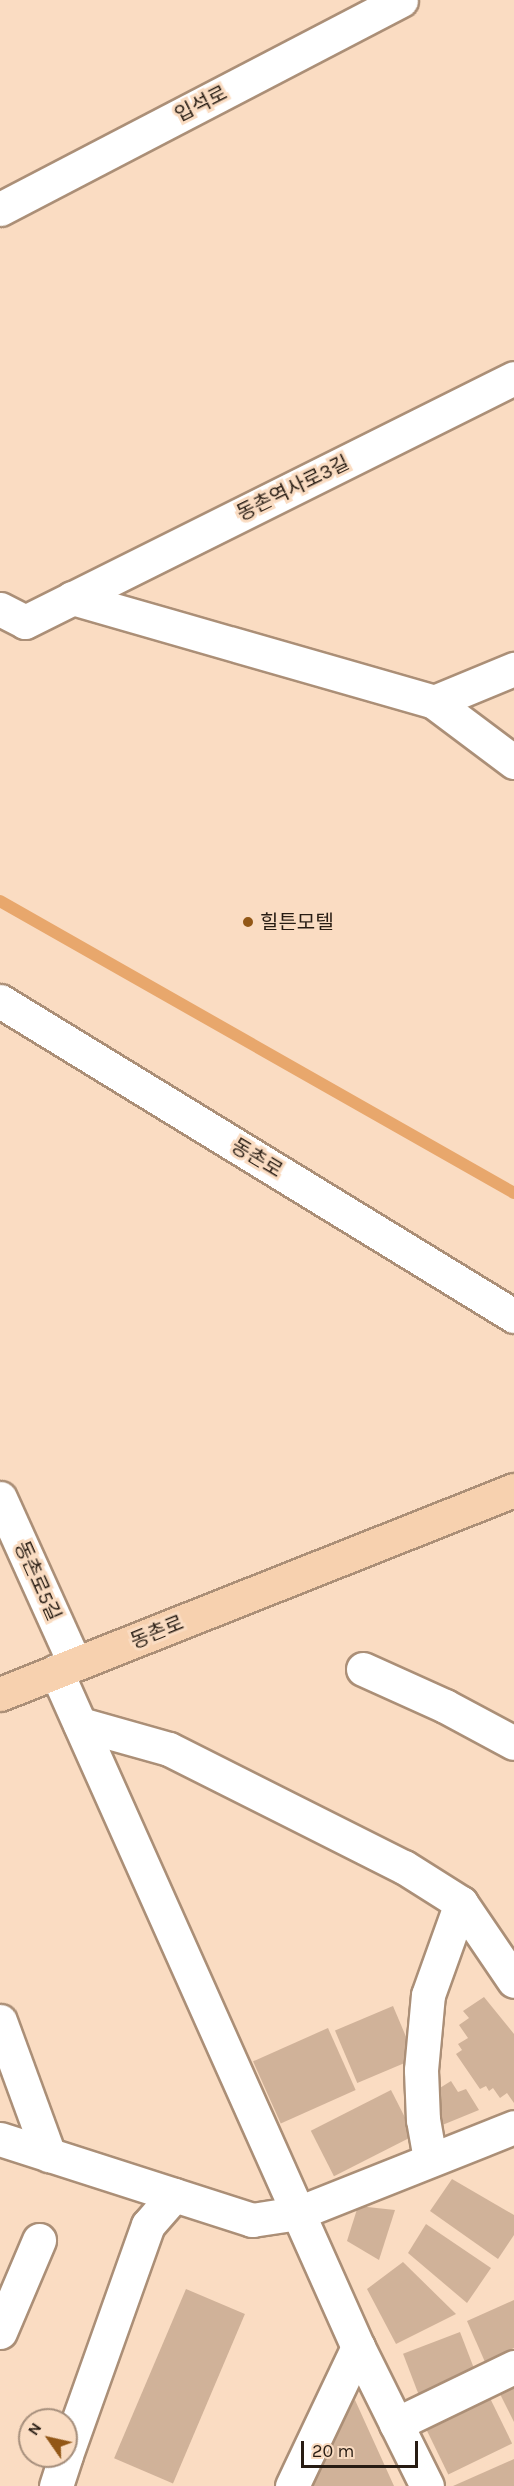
<!DOCTYPE html>
<html>
<head>
<meta charset="utf-8">
<style>
  body { margin:0 }
  #map { position:relative; width:514px; height:2486px; overflow:hidden; background:#fadcc2; font-family:Karla,"Noto Sans KR",sans-serif }
  div>[style] { position:absolute }
  .stream>* { height:12px; margin:-6px; padding:0 6px; transform-origin:6px; border-radius:6px; background:#e8a76c }
  .building>* { inset:0; background:#d0b299; transform-origin:0 0 }
  .roads { filter:drop-shadow(2px 0 #ab8f77) drop-shadow(-2px 0 #ab8f77) drop-shadow(0 2px #ab8f77) drop-shadow(0 -2px #ab8f77) }
  .minor>* { height:33px; margin:-16.5px; padding:0 16.5px; transform-origin:16.5px; border-radius:16.5px; background:#fff }
  .major>* { height:33px; margin:-16.5px; padding:0 16.5px; transform-origin:16.5px; border-radius:16.5px; background:#f7d1af }
  .dots>* { width:16px; height:16px; translate:-50% -50%; box-sizing:border-box; border:3px solid #fadcc2; border-radius:50% }
  span { translate:-50% -50%; white-space:nowrap; text-align:center; line-height:1.15; -webkit-text-stroke:6px #fadcc2; paint-order:stroke }
  .street-label { font-size:20px; color:#271c13 }
  .poi-label { font-size:20px; color:#271c13 }
  .left { translate:0 -50%; text-align:left }
  .north { position:absolute; left:18px; top:2408px; width:60px; height:60px; box-sizing:border-box; background:#fadcc2; border:2px solid #a68f7c; border-radius:50%; rotate:304deg; font-size:16px; font-weight:700; line-height:24px; text-align:center; color:#271c13 }
  .north::after { content:''; display:block; margin:auto; width:21px; height:27px; background:#925716; clip-path:polygon(50% 0,100% 100%,50% 72%,0 100%) }
  .scale { position:absolute; left:301px; top:2441px; width:117px; height:27px; box-sizing:border-box; border:3px solid #271c13; border-top:0; padding-left:8px; font-size:18px; line-height:21px; white-space:nowrap; color:#271c13; -webkit-text-stroke:4px #fadcc2; paint-order:stroke }
</style>
</head>
<body>
<div id="map">
  <div class="stream">
    <div style="left:0;top:901px;width:591px;rotate:29.6deg"></div>
  </div>
  <div class="building">
    <div style="clip-path:polygon(484px 1997px,514px 2034px,514px 2103px,507px 2093px,500px 2098px,493px 2088px,489px 2091px,486px 2086px,480px 2089px,456px 2054px,462px 2050px,458px 2044px,468px 2038px,459px 2025px,469px 2018px,463px 2011px)"></div>
    <div style="left:393px;top:2006px;width:57px;height:63px;rotate:67deg"></div>
    <div style="left:328px;top:2028px;width:68px;height:82px;rotate:66deg"></div>
    <div style="clip-path:polygon(451px 2081px,458px 2092px,466px 2089px,479px 2110px,435px 2128px,435px 2091px)"></div>
    <div style="left:391px;top:2090px;width:51px;height:90px;rotate:63deg"></div>
    <div style="clip-path:polygon(452px 2179px,514px 2215px,514px 2235px,498px 2259px,430px 2211px)"></div>
    <div style="clip-path:polygon(358px 2206px,395px 2210px,379px 2260px,347px 2241px)"></div>
    <div style="clip-path:polygon(426px 2224px,491px 2268px,467px 2303px,408px 2253px)"></div>
    <div style="clip-path:polygon(403px 2262px,456px 2314px,396px 2344px,367px 2289px)"></div>
    <div style="left:186px;top:2289px;width:64px;height:184px;rotate:23deg"></div>
    <div style="clip-path:polygon(514px 2300px,514px 2348px,485px 2362px,467px 2321px)"></div>
    <div style="left:460px;top:2332px;width:44px;height:61px;rotate:69deg"></div>
    <div style="clip-path:polygon(514px 2385px,514px 2422px,499px 2392px)"></div>
    <div style="left:488px;top:2394px;width:55px;height:71px;rotate:64deg"></div>
    <div style="clip-path:polygon(355px 2400px,394px 2486px,306px 2486px,315px 2460px,333px 2452px,325px 2434px,342px 2407px)"></div>
    <div style="clip-path:polygon(514px 2459px,514px 2486px,453px 2486px)"></div>
  </div>
  <div class="roads">
    <div class="minor">
      <div style="left:0;top:209px;width:452px;rotate:-27.5deg"></div>
      <div style="left:72px;top:598px;width:377px;rotate:16deg"></div>
      <div style="left:434px;top:702px;width:100px;rotate:36.9deg"></div>
      <div style="left:0;top:609px;width:28px;rotate:27deg"></div>
      <div style="left:25px;top:622px;width:546px;rotate:-26.52deg"></div>
      <div style="left:434px;top:702px;width:87px;rotate:-22.4deg"></div>
      <div style="left:0;top:1001px;width:603px;rotate:31.5deg"></div>
      <div style="left:0;top:1498px;width:182px;rotate:65.7deg"></div>
      <div style="left:363px;top:1669px;width:90px;rotate:24.3deg"></div>
      <div style="left:445px;top:1706px;width:78px;rotate:28.2deg"></div>
      <div style="left:56px;top:1671px;width:740px;rotate:65.93deg"></div>
      <div style="left:358px;top:2347px;width:155px;rotate:63.6deg"></div>
      <div style="left:80px;top:1724px;width:92px;rotate:15.7deg"></div>
      <div style="left:169px;top:1749px;width:263px;rotate:26.7deg"></div>
      <div style="left:404px;top:1867px;width:67px;rotate:32.3deg"></div>
      <div style="left:461px;top:1903px;width:94px;rotate:55.8deg"></div>
      <div style="left:0;top:2021px;width:143px;rotate:69.9deg"></div>
      <div style="left:0;top:2139px;width:265px;rotate:17.8deg"></div>
      <div style="left:252px;top:2220px;width:47px;rotate:-8.7deg"></div>
      <div style="left:298px;top:2213px;width:232px;rotate:-21.7deg"></div>
      <div style="left:430px;top:2159px;width:40px;rotate:-100deg"></div>
      <div style="left:423px;top:2120px;width:50px;rotate:-92.3deg"></div>
      <div style="left:421px;top:2070px;width:75px;rotate:-84.7deg"></div>
      <div style="left:428px;top:1995px;width:98px;rotate:-70.3deg"></div>
      <div style="left:0;top:2332px;width:100px;rotate:-67deg"></div>
      <div style="left:396px;top:2424px;width:131px;rotate:-25.8deg"></div>
      <div style="left:66px;top:2455px;width:244px;rotate:-70.4deg"></div>
      <div style="left:148px;top:2225px;width:40px;rotate:-49deg"></div>
      <div style="left:56px;top:2486px;width:32px;rotate:-72deg"></div>
      <div style="left:292px;top:2486px;width:154px;rotate:-64.6deg"></div>
    </div>
    <div class="major">
      <div style="left:0;top:1694px;width:553px;rotate:-21.65deg"></div>
    </div>
  </div>
  <div class="dots">
    <div style="left:248px;top:922px;background:#925716"></div>
  </div>
  <div class="street-label">
    <span style="left:201px;top:104px;rotate:-27deg">입석로</span>
    <span style="left:293px;top:488px;rotate:-26deg">동촌역사로3길</span>
    <span style="left:257px;top:1158px;rotate:31deg">동촌로</span>
    <span style="left:38px;top:1581px;rotate:66deg">동촌로5길</span>
    <span style="left:157px;top:1632px;rotate:-22deg">동촌로</span>
  </div>
  <div class="poi-label">
    <span class="left" style="left:260px;top:922px">힐튼모텔</span>
  </div>
  <div class="north">N</div>
  <div class="scale">20 m</div>
</div>
</body>
</html>
